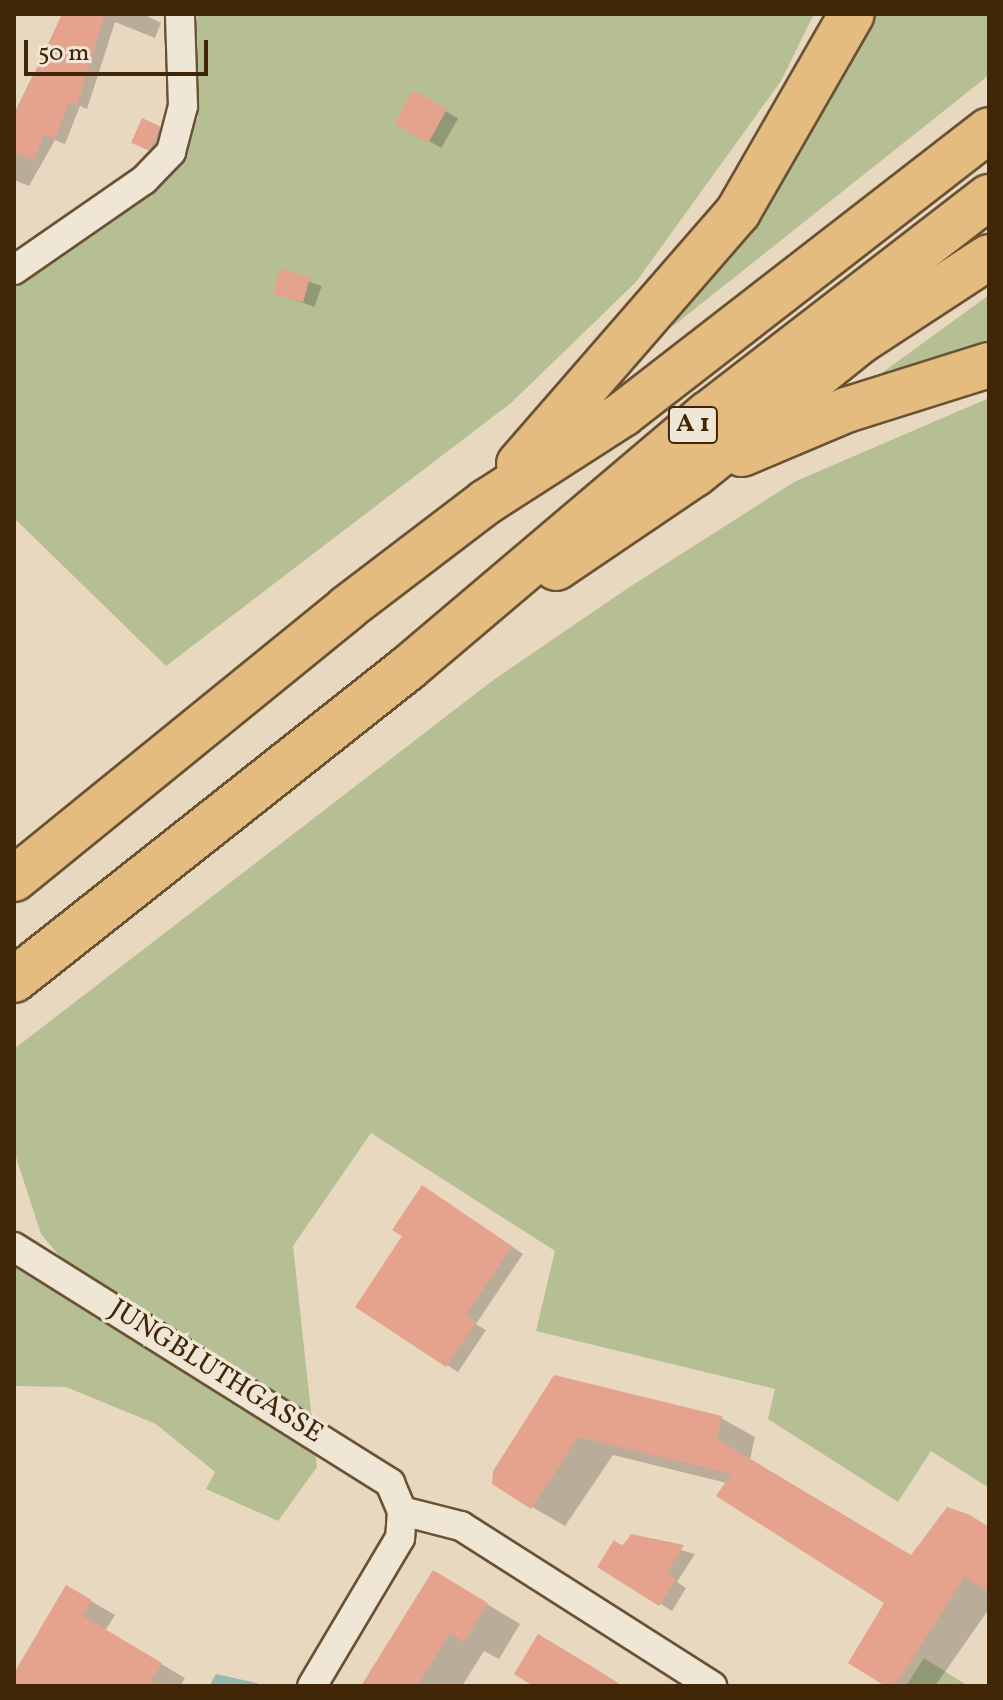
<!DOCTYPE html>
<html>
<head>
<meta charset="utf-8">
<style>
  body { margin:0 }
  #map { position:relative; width:1003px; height:1700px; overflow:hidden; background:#e8d8c0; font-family:Vollkorn,serif }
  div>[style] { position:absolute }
  .green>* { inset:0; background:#b5bf93 }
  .water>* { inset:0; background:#97bab2 }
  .shadow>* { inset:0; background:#0003; transform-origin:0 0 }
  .building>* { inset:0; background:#e5a38e; transform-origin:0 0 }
  .roads { filter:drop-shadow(2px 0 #6a5234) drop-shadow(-2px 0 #6a5234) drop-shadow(0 2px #6a5234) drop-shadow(0 -2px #6a5234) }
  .minor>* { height:28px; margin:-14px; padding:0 14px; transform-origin:14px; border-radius:14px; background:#f0e6d6 }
  .motorway>* { height:44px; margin:-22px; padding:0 22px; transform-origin:22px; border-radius:22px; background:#e4bc80 }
  span { translate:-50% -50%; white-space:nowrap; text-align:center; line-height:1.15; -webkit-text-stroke:7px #f0e6d6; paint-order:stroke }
  .shield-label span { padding:2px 6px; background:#f0e6d6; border:2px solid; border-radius:6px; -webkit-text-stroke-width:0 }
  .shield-label { font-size:26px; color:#402506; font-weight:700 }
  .street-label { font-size:28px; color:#402506 }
  .frame { position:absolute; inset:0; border:16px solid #402506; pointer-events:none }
  .scale { position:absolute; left:24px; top:40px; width:184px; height:36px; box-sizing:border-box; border:4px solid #402506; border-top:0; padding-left:10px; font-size:24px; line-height:28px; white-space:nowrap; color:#402506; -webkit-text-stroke:6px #f0e6d6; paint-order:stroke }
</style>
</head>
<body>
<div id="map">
  <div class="green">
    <div style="clip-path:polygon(197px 14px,814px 14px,781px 81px,636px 282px,511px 403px,166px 666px,14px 518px,14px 283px,167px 176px,198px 117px)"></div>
    <div style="clip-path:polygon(865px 14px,989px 14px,989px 75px,672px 327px)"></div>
    <div style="clip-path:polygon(989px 295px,989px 345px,868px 383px)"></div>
    <div style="clip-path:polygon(989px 398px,989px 1488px,931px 1451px,898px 1502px,768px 1419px,775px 1389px,536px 1331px,555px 1251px,371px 1133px,293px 1246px,317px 1467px,278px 1521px,206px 1489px,215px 1472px,156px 1424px,66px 1387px,14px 1386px,14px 1262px,67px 1265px,41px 1234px,14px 1151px,14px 1049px,492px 681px,628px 588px,794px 482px)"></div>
    <div style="clip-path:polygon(924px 1658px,968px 1686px,906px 1686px)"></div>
  </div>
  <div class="water">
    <div style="clip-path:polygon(216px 1674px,257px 1683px,260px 1686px,209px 1686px)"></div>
  </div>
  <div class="shadow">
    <div style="clip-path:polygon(64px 14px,143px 14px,161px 23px,155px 38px,115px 22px,87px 109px,80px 106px,65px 144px,55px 140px,29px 186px,14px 180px,14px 114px,32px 77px,39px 80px)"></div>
    <div style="left:414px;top:93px;width:51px;height:34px;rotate:30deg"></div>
    <div style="clip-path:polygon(143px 121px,165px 130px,156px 151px,141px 145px)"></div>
    <div style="left:281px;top:272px;width:43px;height:22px;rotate:19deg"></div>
    <div style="clip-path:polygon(434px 1195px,523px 1254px,476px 1324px,486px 1330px,458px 1372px,447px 1365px)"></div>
    <div style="clip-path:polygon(555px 1377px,721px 1418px,755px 1437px,750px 1460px,912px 1557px,989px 1533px,989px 1609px,935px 1686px,888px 1686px,851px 1662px,887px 1602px,727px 1483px,613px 1455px,565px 1526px,532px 1507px)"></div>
    <div style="clip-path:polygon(632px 1536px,695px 1554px,677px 1582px,686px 1588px,672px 1611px,600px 1566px)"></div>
    <div style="clip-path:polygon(67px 1587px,115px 1615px,105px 1631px,185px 1678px,180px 1686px,14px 1686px)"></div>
    <div style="clip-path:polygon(467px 1592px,520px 1624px,499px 1659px,484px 1651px,462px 1686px,363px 1686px)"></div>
  </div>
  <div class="building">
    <div style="clip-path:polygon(62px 14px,105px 14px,77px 105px,69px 102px,55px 139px,44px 135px,34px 160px,14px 152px,14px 117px)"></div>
    <div style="left:413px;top:90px;width:39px;height:39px;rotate:29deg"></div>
    <div style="left:142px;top:118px;width:20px;height:27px;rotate:24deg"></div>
    <div style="left:280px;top:269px;width:31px;height:26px;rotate:15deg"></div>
    <div style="clip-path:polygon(422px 1185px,512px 1246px,466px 1315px,476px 1322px,446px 1367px,355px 1307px,402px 1236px,392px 1230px)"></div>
    <div style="clip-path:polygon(554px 1375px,722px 1416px,717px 1439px,911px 1555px,947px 1507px,970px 1515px,989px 1527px,989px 1592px,964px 1577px,899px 1680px,885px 1686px,848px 1663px,884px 1603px,716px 1496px,731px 1474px,578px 1437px,531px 1509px,492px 1484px,493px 1471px)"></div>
    <div style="clip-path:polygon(631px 1534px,684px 1545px,667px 1573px,676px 1579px,659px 1606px,597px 1567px,614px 1540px,623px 1546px)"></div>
    <div style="clip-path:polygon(433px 1570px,488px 1603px,464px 1642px,450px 1633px,417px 1686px,361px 1686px)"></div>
    <div style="clip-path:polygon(66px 1585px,92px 1600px,83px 1616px,162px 1663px,148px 1686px,14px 1686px,14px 1673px)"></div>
    <div style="clip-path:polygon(538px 1634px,588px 1664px,623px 1686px,533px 1686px,514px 1674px)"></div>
  </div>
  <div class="roads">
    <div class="minor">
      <div style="left:14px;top:270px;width:158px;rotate:-34.7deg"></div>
      <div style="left:144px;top:180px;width:39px;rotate:-46deg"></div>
      <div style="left:171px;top:152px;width:48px;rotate:-75.4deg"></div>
      <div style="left:183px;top:106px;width:92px;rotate:-91.9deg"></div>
      <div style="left:14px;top:1247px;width:444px;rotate:32.1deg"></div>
      <div style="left:390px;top:1483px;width:30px;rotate:67deg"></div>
      <div style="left:402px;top:1511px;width:27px;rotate:94deg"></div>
      <div style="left:400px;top:1538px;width:172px;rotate:120.7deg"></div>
      <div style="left:402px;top:1511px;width:61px;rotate:14.3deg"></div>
      <div style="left:461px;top:1526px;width:298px;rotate:32.5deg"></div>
    </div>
    <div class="motorway">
      <div style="left:742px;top:454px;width:113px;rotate:-22.9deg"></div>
      <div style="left:846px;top:410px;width:150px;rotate:-17.5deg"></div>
      <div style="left:519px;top:464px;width:334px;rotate:-49deg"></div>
      <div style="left:738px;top:212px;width:228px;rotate:-60.1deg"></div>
      <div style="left:556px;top:568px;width:168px;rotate:-34.1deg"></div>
      <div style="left:695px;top:474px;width:211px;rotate:-38.8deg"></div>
      <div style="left:859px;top:342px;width:155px;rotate:-33.2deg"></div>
      <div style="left:14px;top:879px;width:429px;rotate:-39.1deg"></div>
      <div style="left:347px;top:608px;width:175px;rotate:-37.3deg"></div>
      <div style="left:486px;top:502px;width:163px;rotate:-32.7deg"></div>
      <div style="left:623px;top:414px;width:463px;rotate:-37.8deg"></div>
      <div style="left:14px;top:980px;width:503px;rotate:-38.37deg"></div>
      <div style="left:408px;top:668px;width:393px;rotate:-40.3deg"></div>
      <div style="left:708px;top:414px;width:355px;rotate:-37.7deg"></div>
    </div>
  </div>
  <div class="shield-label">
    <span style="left:693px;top:425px">A 1</span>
  </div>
  <div class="street-label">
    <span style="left:216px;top:1372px;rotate:32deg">JUNGBLUTHGASSE</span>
  </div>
  <div class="frame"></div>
  <div class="scale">50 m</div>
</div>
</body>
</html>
